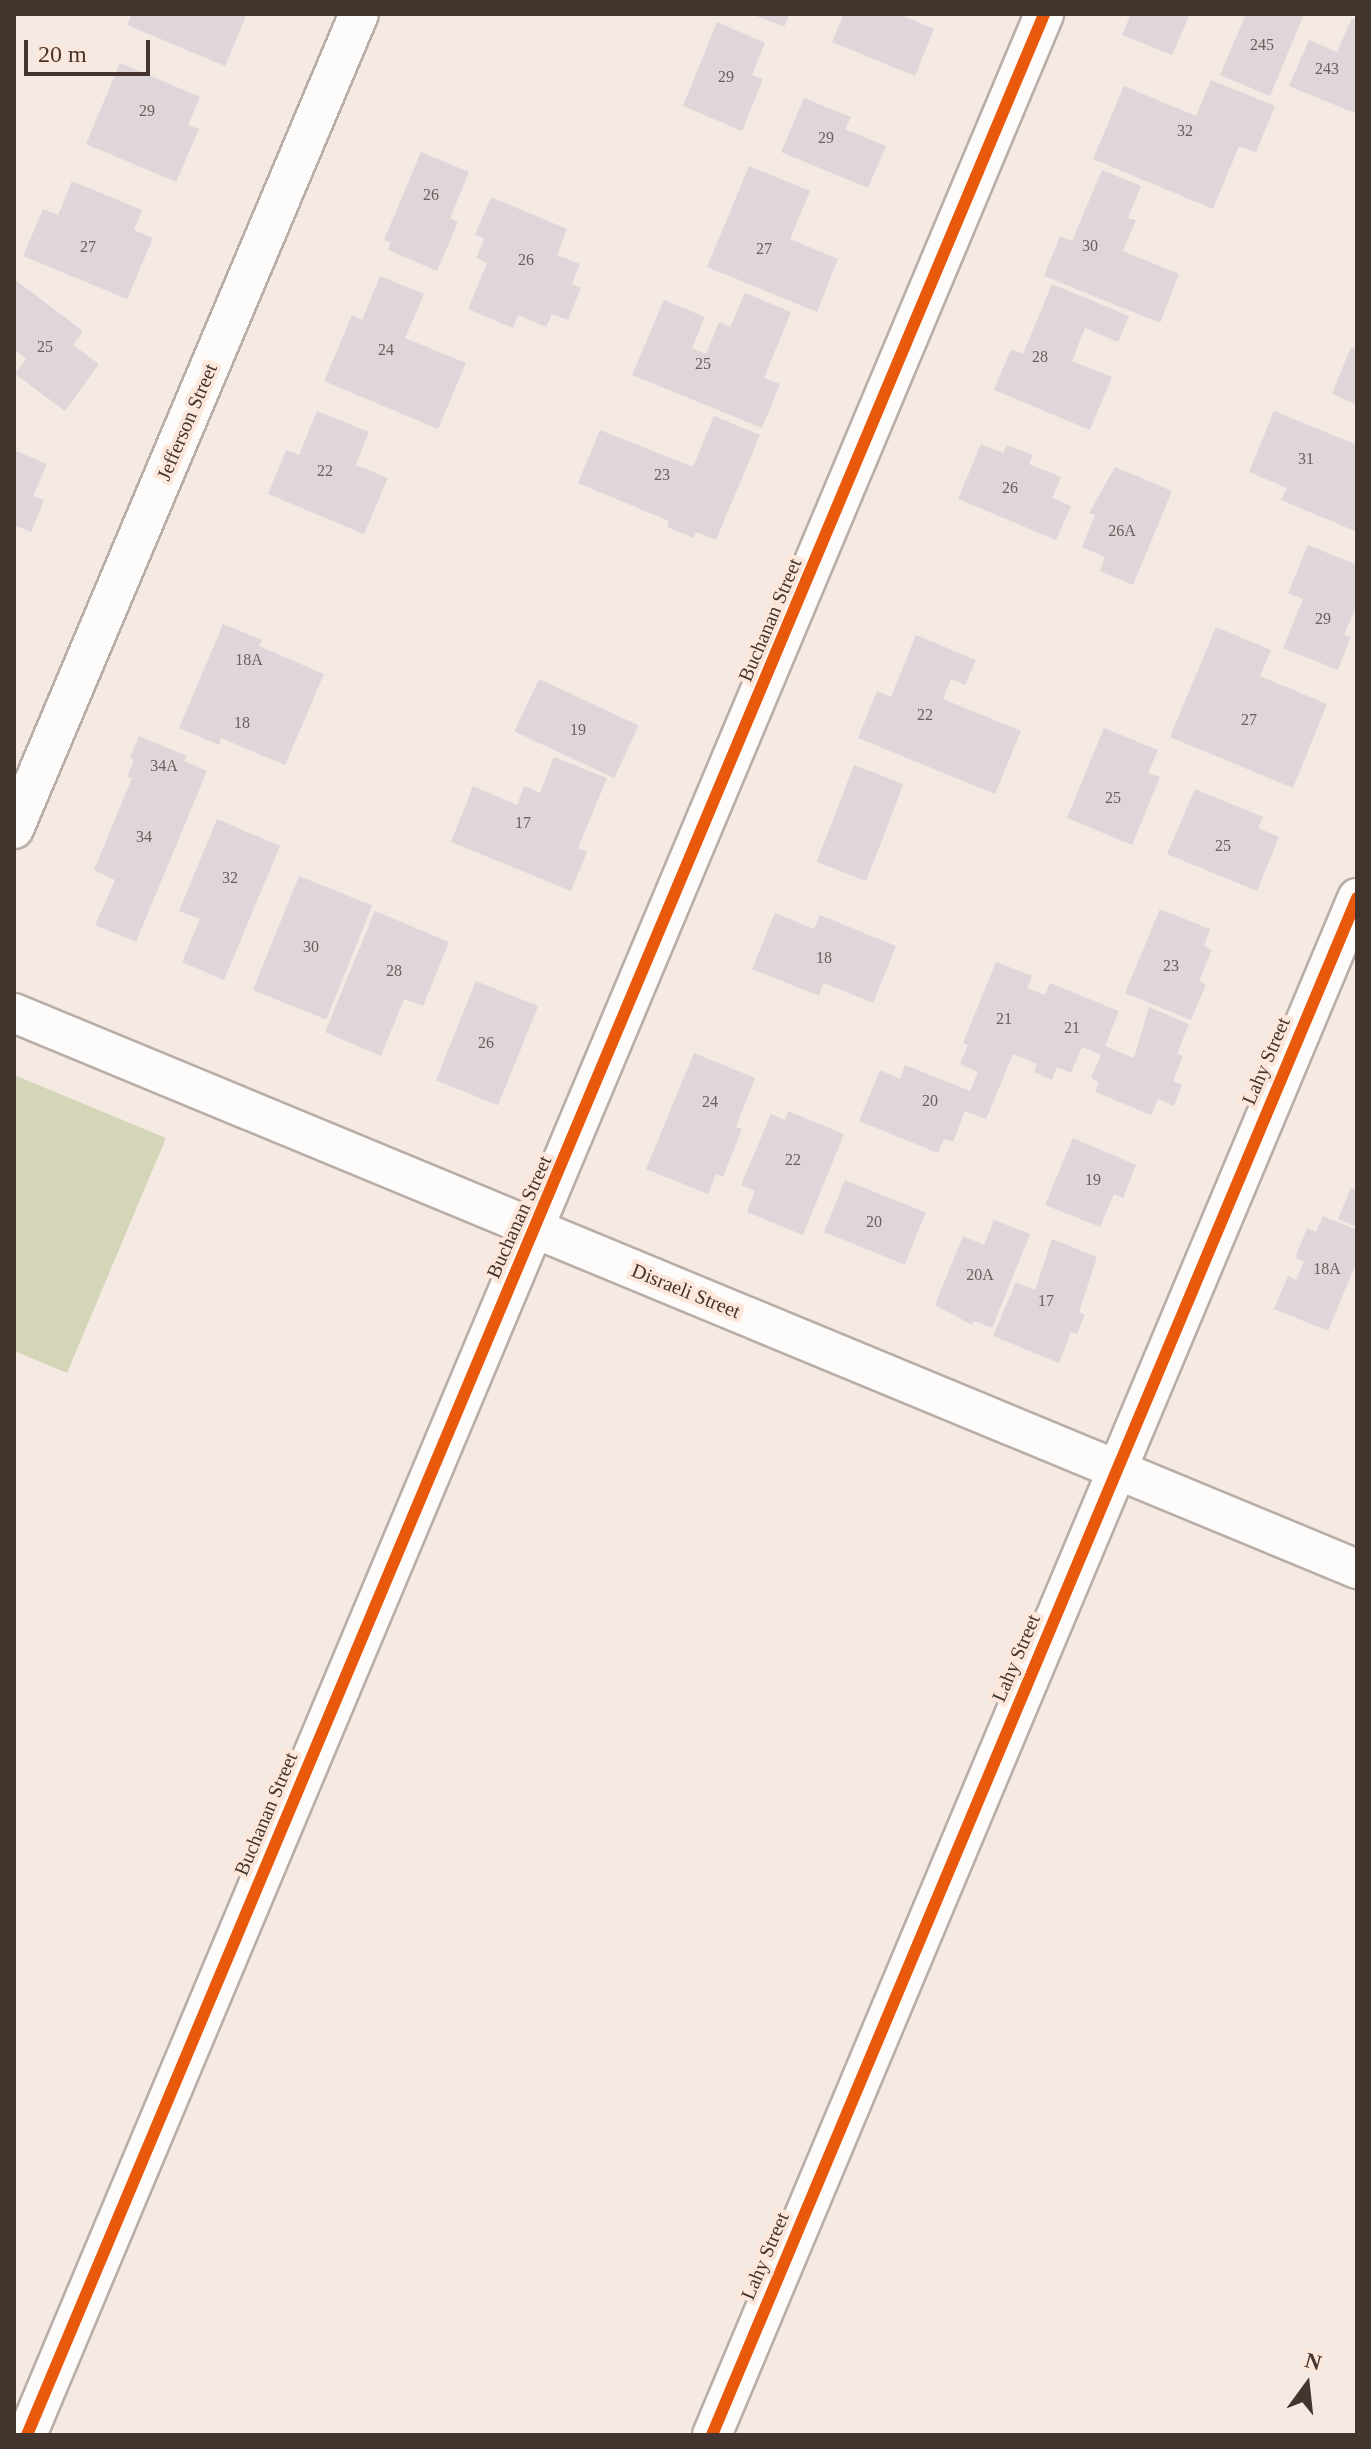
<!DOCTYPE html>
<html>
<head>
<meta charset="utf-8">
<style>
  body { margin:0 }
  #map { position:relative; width:1371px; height:2449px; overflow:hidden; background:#f5e9e3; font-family:Georgia,serif }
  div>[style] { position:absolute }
  .green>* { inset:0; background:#d5d6b7 }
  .building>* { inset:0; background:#dfd6da; transform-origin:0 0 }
  .roads { filter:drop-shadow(2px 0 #b8ada7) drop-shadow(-2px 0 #b8ada7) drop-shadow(0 2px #b8ada7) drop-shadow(0 -2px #b8ada7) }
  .minor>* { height:38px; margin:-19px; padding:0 19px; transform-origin:19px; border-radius:19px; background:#fefcfb }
  .cycleway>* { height:12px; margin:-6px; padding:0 6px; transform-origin:6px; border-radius:6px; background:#e8590c }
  span { translate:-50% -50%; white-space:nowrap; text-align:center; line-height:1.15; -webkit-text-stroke:8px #fde7db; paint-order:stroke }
  .number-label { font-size:16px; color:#6c5f5b }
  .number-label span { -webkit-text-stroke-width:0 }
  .street-label { font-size:20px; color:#43352e }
  .frame { position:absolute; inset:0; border:16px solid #43352e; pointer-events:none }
  .north { position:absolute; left:1267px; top:2345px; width:80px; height:80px; -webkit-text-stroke:6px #fde7db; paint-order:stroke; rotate:15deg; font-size:22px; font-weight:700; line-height:32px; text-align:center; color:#43352e }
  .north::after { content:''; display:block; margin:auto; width:28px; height:36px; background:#43352e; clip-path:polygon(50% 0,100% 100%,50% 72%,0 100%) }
  .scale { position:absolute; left:24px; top:40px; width:126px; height:36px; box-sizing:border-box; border:4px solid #43352e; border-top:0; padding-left:10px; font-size:24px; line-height:28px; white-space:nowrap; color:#43352e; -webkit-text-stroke:6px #fde7db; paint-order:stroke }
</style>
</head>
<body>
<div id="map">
  <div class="green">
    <div style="clip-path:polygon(14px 1075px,166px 1138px,67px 1373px,14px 1351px)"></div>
  </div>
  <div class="building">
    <div style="clip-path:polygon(132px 14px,242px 14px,246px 16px,225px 66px,127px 25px)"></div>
    <div style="clip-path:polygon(752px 14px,790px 14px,784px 27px)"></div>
    <div style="clip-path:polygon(844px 14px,899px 14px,934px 29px,915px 76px,832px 42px)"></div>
    <div style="clip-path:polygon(1131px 14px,1190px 14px,1172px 55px,1122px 35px)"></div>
    <div style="clip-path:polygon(1246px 14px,1304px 14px,1270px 96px,1220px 75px)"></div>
    <div style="clip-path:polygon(1352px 18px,1357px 20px,1357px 114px,1289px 86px,1309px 40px,1337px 52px)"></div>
    <div style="clip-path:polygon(717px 22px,765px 43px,752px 75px,763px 79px,742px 131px,683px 106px)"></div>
    <div style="clip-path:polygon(120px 63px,200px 97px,188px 125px,199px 129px,176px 182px,86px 144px)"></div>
    <div style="clip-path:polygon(1211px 80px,1275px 106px,1256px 152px,1239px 146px,1213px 209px,1093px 159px,1124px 86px,1196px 116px)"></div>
    <div style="clip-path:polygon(804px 98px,851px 117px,845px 129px,886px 146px,868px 188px,781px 152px)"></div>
    <div style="clip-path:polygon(421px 152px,469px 172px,450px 218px,458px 222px,437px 271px,388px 250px,391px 242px,384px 240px)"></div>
    <div style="clip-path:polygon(749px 166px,810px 191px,790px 239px,838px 259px,817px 312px,707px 267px)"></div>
    <div style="clip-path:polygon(1102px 170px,1141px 186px,1128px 218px,1136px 220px,1123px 251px,1179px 274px,1160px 323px,1044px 276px,1060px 236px,1072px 241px)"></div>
    <div style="clip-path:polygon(72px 181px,142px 210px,134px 230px,153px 238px,127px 299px,23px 256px,43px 209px,58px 215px)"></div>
    <div style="clip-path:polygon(491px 197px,567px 229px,557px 255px,580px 264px,572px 284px,581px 288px,568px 320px,552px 314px,546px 327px,518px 315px,513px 328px,468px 309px,487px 263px,476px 258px,484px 239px,475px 235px)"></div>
    <div style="clip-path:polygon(380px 276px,424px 294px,405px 338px,466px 363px,438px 429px,324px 381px,352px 315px,362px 320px)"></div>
    <div style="clip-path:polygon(14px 279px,83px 331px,73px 345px,99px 364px,65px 411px,15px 374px,26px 359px,14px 349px)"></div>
    <div style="clip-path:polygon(1052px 284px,1129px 316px,1118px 342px,1085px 328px,1072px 361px,1112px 377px,1090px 430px,994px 390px,1011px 349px,1023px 354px)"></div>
    <div style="clip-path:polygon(745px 293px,791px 312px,764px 378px,780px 384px,762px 428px,632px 375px,664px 300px,705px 317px,692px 348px,706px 354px,719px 322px,730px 327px)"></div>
    <div style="clip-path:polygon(1351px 347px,1357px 350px,1357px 405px,1332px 394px)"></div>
    <div style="clip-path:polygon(317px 411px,369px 432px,356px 465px,388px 478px,364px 534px,268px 494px,286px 450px,299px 455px)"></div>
    <div style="clip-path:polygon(1274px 411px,1357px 445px,1357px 532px,1281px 500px,1287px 488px,1249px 472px)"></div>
    <div style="clip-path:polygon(714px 416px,760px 435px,716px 540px,696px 532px,694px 538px,667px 527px,669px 521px,578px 483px,600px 430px,693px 467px)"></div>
    <div style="clip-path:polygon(981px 444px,1003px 453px,1007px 445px,1033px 455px,1029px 464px,1061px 477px,1052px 498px,1071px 506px,1056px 540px,958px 499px)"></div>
    <div style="clip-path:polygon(14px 450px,47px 464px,33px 496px,44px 500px,31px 532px,14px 525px)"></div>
    <div style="clip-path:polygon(1115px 467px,1172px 491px,1133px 585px,1100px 571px,1105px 557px,1082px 547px,1095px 515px,1089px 513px)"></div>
    <div style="clip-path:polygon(1308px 545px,1357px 565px,1357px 604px,1344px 635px,1351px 637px,1338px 670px,1283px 648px,1303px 599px,1288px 593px)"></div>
    <div style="clip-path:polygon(223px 624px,262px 640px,259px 646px,324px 674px,285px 765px,221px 738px,219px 745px,179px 728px)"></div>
    <div style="clip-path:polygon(1216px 627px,1271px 650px,1260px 676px,1327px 704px,1293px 788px,1170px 737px)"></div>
    <div style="clip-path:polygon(916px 635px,976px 660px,965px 685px,951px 679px,943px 699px,1021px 731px,995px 794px,858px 738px,877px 691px,891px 697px)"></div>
    <div style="left:539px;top:679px;width:110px;height:58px;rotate:25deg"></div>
    <div style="clip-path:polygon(1104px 728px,1158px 750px,1148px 773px,1160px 777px,1132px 845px,1067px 818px)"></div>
    <div style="clip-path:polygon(139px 736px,187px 756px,184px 761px,207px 771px,136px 942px,95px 925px,115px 880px,94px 870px,132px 778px,127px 777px,134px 760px,130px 758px)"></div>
    <div style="clip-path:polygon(554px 757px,607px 778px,578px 848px,587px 852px,571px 891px,451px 842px,473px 786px,517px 805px,524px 786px,540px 793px)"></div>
    <div style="left:854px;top:765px;width:53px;height:104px;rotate:21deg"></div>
    <div style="clip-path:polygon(1195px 789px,1263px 817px,1258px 828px,1279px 837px,1257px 891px,1167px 854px)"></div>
    <div style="clip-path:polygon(217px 819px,280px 846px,224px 980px,182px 962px,200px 919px,179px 911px)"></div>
    <div style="left:299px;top:876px;width:79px;height:123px;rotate:22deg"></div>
    <div style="clip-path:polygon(1160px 909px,1210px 929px,1204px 946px,1212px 950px,1199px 981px,1206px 985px,1191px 1020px,1125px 993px)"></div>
    <div style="clip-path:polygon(375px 911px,449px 942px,423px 1006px,404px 999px,381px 1056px,325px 1032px)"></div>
    <div style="clip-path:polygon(775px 913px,814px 929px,820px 915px,896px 946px,873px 1003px,824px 983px,819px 996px,752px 969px)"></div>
    <div style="clip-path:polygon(996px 962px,1032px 976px,1027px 988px,1045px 995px,1050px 983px,1119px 1011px,1105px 1046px,1134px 1058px,1149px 1007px,1189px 1024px,1177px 1054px,1183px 1056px,1173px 1081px,1182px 1085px,1174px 1106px,1158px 1099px,1151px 1115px,1095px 1092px,1099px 1082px,1091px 1078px,1101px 1055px,1082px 1047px,1071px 1073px,1057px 1067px,1052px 1080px,1034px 1072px,1037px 1064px,1013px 1054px,986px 1119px,965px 1111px,953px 1142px,944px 1139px,938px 1153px,859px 1121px,880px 1070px,900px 1079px,905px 1065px,970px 1091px,978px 1072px,960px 1064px,968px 1045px,963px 1043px)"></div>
    <div style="left:476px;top:981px;width:67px;height:107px;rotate:22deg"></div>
    <div style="clip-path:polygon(694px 1053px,755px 1078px,736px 1127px,742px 1129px,723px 1177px,716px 1174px,708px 1194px,646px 1169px)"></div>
    <div style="clip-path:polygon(788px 1111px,844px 1134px,803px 1235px,747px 1212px,755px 1191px,741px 1185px,771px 1114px,785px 1120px)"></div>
    <div style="clip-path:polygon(1073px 1138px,1136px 1165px,1123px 1198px,1114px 1194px,1100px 1227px,1045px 1205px)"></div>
    <div style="left:845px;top:1180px;width:87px;height:56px;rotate:22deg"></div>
    <div style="clip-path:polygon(1351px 1188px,1357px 1190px,1357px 1227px,1338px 1219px)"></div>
    <div style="clip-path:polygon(1323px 1216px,1357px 1230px,1357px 1261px,1328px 1331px,1274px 1309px,1288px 1276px,1296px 1280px,1304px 1262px,1295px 1258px,1307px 1228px,1316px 1232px)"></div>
    <div style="clip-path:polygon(994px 1220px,1030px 1234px,992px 1328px,974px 1321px,972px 1325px,935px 1305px,963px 1236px,984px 1245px)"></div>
    <div style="clip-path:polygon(1052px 1239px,1097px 1257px,1079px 1312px,1085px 1315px,1077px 1334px,1071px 1332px,1059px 1363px,993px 1336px,1016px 1282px,1035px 1290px)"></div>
  </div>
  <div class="roads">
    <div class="minor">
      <div style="left:14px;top:829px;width:885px;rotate:-67.06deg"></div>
      <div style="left:14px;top:1013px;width:1454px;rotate:22.49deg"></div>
      <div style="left:27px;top:2435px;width:2626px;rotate:-67.21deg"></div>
      <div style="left:712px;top:2435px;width:1667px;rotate:-67.23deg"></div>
    </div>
  </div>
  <div class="cycleway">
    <div style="left:27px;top:2435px;width:2626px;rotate:-67.21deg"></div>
    <div style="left:712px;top:2435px;width:1667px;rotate:-67.23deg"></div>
  </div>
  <div class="number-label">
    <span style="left:1262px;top:45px">245</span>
    <span style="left:1327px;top:69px">243</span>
    <span style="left:726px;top:77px">29</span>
    <span style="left:147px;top:111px">29</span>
    <span style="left:1185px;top:131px">32</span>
    <span style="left:826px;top:138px">29</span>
    <span style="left:431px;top:195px">26</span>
    <span style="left:1090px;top:246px">30</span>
    <span style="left:88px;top:247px">27</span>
    <span style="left:764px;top:249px">27</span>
    <span style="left:526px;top:260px">26</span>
    <span style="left:45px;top:347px">25</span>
    <span style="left:386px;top:350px">24</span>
    <span style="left:1040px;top:357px">28</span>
    <span style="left:703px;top:364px">25</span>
    <span style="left:1306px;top:459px">31</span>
    <span style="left:325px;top:471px">22</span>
    <span style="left:662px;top:475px">23</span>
    <span style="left:1010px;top:488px">26</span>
    <span style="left:1122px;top:531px">26A</span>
    <span style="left:1323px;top:619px">29</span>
    <span style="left:249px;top:660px">18A</span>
    <span style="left:925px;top:715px">22</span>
    <span style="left:1249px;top:720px">27</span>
    <span style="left:242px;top:723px">18</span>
    <span style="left:578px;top:730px">19</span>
    <span style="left:164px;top:766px">34A</span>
    <span style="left:1113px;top:798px">25</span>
    <span style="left:523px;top:823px">17</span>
    <span style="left:144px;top:837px">34</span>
    <span style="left:1223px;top:846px">25</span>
    <span style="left:230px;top:878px">32</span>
    <span style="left:311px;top:947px">30</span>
    <span style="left:824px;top:958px">18</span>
    <span style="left:1171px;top:966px">23</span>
    <span style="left:394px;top:971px">28</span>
    <span style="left:1004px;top:1019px">21</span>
    <span style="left:1072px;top:1028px">21</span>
    <span style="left:486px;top:1043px">26</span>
    <span style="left:930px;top:1101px">20</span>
    <span style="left:710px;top:1102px">24</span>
    <span style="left:793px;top:1160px">22</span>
    <span style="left:1093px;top:1180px">19</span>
    <span style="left:874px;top:1222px">20</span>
    <span style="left:1327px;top:1269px">18A</span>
    <span style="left:980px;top:1275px">20A</span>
    <span style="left:1046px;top:1301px">17</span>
  </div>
  <div class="street-label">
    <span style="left:187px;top:422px;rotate:-67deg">Jefferson Street</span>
    <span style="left:770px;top:620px;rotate:-67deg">Buchanan Street</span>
    <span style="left:1266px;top:1061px;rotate:-67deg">Lahy Street</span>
    <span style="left:519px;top:1217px;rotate:-66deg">Buchanan Street</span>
    <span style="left:686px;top:1291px;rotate:22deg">Disraeli Street</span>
    <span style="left:1016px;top:1658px;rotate:-67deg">Lahy Street</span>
    <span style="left:266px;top:1814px;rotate:-67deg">Buchanan Street</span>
    <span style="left:765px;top:2256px;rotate:-67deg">Lahy Street</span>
  </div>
  <div class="frame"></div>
  <div class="north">N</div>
  <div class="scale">20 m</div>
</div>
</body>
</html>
